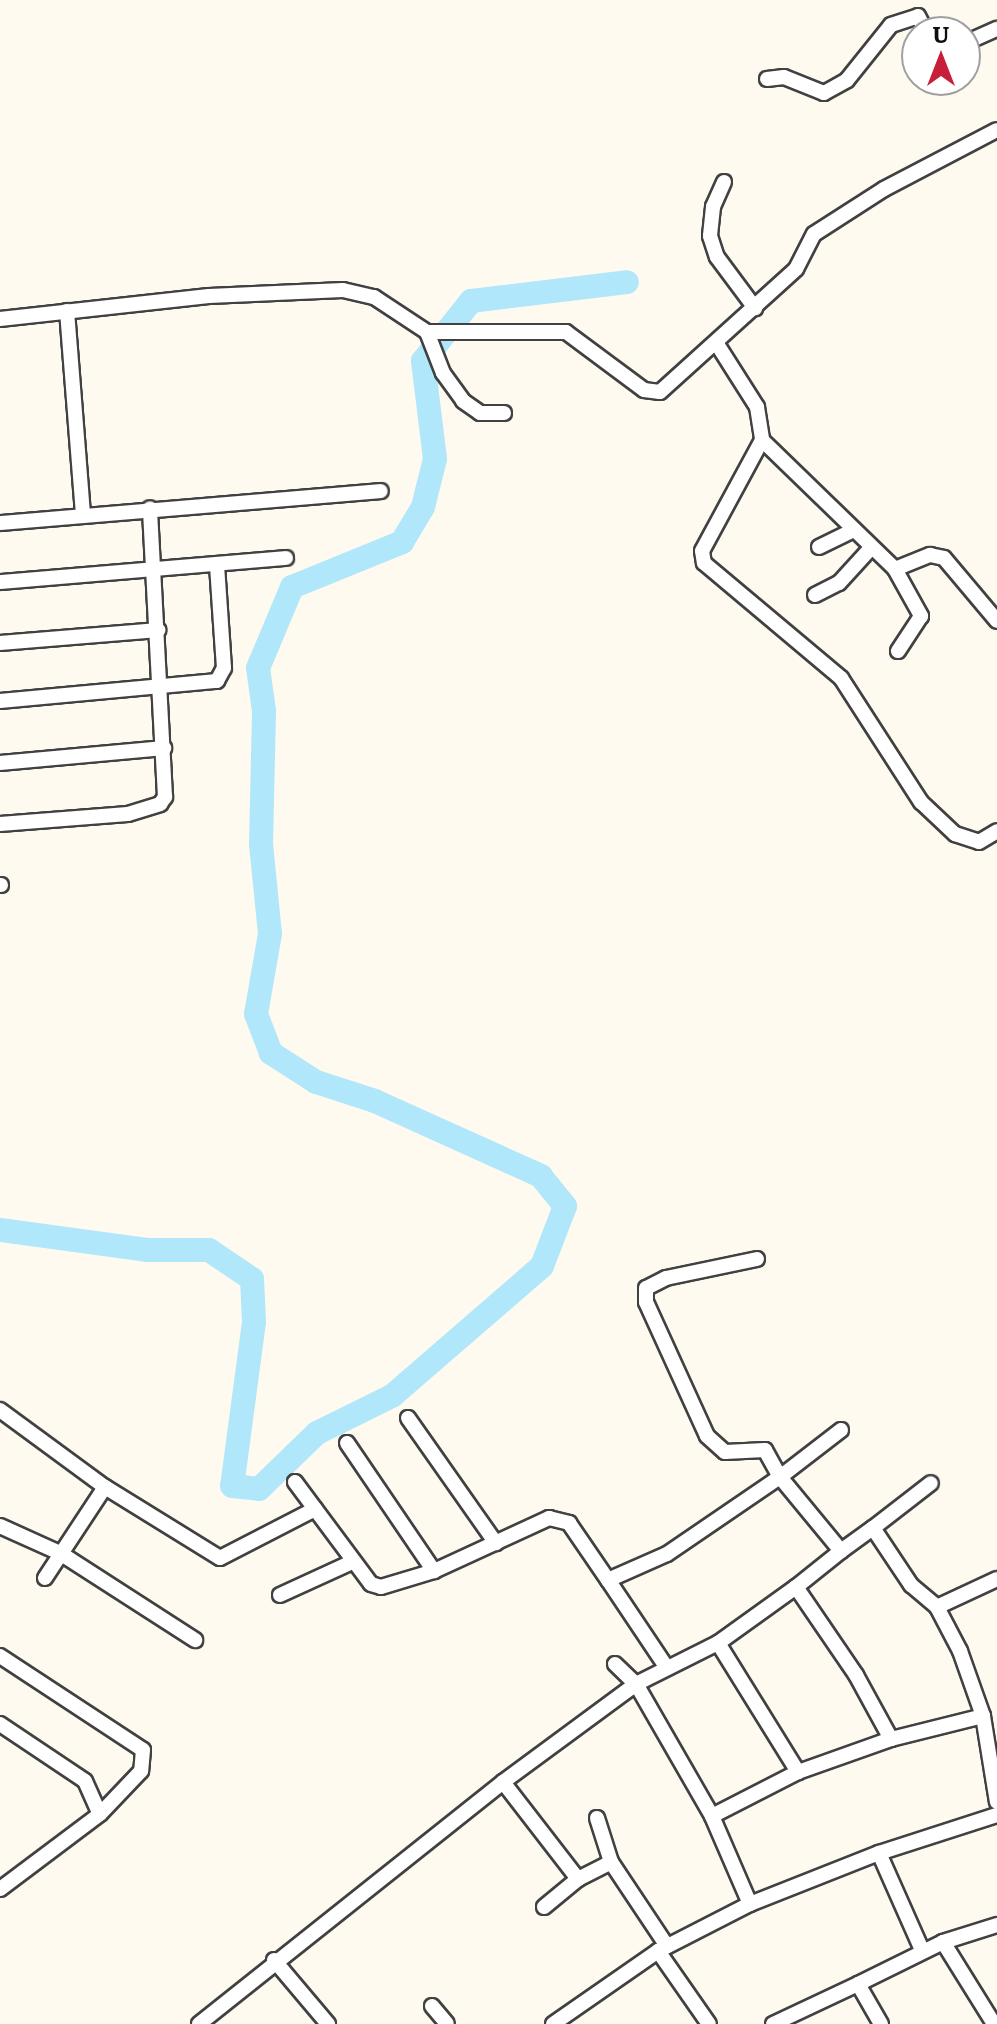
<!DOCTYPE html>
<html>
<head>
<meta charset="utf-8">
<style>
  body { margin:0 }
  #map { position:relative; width:997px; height:2024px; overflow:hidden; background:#fffaf0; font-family:Literata,serif }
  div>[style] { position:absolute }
  .river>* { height:24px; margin:-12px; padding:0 12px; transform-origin:12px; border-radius:12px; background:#b1e7fa }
  .roads { filter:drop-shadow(2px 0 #414141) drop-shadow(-2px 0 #414141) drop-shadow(0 2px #414141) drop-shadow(0 -2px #414141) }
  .street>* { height:14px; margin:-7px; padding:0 7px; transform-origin:7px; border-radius:7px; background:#fff }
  span { translate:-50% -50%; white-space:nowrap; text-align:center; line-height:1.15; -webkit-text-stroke:8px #fff; paint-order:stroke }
  .north { position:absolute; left:901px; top:16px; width:80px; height:80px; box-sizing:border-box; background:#fff; border:2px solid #9f9f9f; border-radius:50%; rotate:0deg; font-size:22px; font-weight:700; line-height:32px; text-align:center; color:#0e0e0e }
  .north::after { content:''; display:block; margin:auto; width:28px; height:36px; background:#c71e3a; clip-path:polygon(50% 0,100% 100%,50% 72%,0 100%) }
</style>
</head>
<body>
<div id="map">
  <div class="river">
    <div style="left:0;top:1230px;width:148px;rotate:7.7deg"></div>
    <div style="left:147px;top:1250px;width:62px"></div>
    <div style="left:209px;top:1250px;width:52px;rotate:34deg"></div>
    <div style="left:252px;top:1279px;width:43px;rotate:87.3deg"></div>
    <div style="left:254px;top:1322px;width:165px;rotate:97.6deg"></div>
    <div style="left:232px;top:1486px;width:27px;rotate:6deg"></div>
    <div style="left:259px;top:1489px;width:81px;rotate:-44deg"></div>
    <div style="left:317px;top:1433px;width:84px;rotate:-26.3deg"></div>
    <div style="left:392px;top:1396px;width:198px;rotate:-40.9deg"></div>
    <div style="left:542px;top:1266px;width:64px;rotate:-69deg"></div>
    <div style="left:565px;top:1206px;width:38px;rotate:-129deg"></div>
    <div style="left:541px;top:1176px;width:182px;rotate:-155.7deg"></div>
    <div style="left:375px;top:1101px;width:62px;rotate:-162.1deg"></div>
    <div style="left:316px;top:1082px;width:54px;rotate:-147.2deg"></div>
    <div style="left:271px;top:1053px;width:42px;rotate:-111deg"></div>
    <div style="left:256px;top:1014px;width:81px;rotate:-80.1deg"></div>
    <div style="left:270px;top:934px;width:90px;rotate:-95.7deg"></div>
    <div style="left:261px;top:844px;width:133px;rotate:-88.7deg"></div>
    <div style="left:264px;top:711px;width:43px;rotate:-97.9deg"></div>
    <div style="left:258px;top:668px;width:88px;rotate:-67.2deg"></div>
    <div style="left:292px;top:587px;width:119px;rotate:-22.2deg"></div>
    <div style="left:402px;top:542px;width:41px;rotate:-59deg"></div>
    <div style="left:423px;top:507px;width:49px;rotate:-76deg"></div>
    <div style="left:435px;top:459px;width:99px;rotate:-97deg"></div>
    <div style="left:423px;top:361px;width:77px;rotate:-51.3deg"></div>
    <div style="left:471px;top:301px;width:157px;rotate:-6.9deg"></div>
  </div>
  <div class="roads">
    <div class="street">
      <div style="left:965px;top:43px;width:35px;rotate:-24deg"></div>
      <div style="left:767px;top:79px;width:17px;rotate:-7deg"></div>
      <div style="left:784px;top:77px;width:43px;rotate:21.8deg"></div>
      <div style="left:824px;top:93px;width:26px;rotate:-29deg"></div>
      <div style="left:847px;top:80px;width:70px;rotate:-51.3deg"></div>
      <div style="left:891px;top:25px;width:28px;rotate:-18deg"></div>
      <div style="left:918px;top:16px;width:18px;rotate:63deg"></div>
      <div style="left:724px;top:182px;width:27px;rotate:114deg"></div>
      <div style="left:713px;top:207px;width:29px;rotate:96deg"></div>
      <div style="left:710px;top:236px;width:22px;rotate:72deg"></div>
      <div style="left:717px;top:257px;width:64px;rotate:53.3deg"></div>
      <div style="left:67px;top:311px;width:203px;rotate:85.5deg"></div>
      <div style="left:0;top:319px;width:210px;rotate:-6.3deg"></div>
      <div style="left:209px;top:296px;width:134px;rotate:-2.6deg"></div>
      <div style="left:343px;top:290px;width:32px;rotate:13deg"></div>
      <div style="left:374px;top:297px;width:64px;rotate:33.4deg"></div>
      <div style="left:427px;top:332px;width:139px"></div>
      <div style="left:566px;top:332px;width:97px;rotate:36.6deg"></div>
      <div style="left:644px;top:390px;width:16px;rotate:7deg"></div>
      <div style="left:660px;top:392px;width:183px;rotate:-42.1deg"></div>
      <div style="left:796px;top:269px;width:39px;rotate:-63deg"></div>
      <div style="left:814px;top:234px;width:83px;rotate:-32.7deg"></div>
      <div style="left:884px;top:189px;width:127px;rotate:-27.6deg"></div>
      <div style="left:427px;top:332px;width:44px;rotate:68.7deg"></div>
      <div style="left:443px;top:373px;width:34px;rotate:54deg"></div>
      <div style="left:463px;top:401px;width:21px;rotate:35deg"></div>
      <div style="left:480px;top:413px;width:24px"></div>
      <div style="left:717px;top:344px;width:75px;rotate:57.6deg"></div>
      <div style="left:757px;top:407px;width:33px;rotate:81deg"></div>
      <div style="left:762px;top:440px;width:126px;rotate:118.4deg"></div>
      <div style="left:702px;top:551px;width:12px;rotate:81deg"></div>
      <div style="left:704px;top:563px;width:179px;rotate:40deg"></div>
      <div style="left:841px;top:678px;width:148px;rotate:57.2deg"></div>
      <div style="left:921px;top:802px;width:47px;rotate:43.3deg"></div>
      <div style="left:955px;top:834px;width:25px;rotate:18deg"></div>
      <div style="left:979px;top:842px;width:21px;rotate:-31deg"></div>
      <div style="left:762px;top:440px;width:185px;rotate:44.1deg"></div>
      <div style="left:895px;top:569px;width:38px;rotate:-22deg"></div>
      <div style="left:930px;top:555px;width:14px;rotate:12deg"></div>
      <div style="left:944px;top:558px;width:82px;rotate:49.9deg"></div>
      <div style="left:0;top:523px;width:382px;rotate:-4.8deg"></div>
      <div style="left:819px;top:547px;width:37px;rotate:-26deg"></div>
      <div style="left:895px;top:569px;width:54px;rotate:61deg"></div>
      <div style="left:921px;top:616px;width:42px;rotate:123.3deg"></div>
      <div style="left:0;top:582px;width:287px;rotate:-4.8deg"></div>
      <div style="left:815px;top:595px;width:27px;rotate:-27deg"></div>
      <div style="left:839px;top:583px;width:47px;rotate:-47.6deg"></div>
      <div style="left:0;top:643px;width:159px;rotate:-4.7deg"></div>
      <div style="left:0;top:701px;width:218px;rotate:-5.3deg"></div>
      <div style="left:217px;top:681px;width:15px;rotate:-62deg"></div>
      <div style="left:224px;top:668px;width:104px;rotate:-93.9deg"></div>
      <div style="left:0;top:763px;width:165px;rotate:-5.2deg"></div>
      <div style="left:0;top:824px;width:128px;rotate:-4.5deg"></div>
      <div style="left:128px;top:814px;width:34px;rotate:-17deg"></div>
      <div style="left:160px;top:804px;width:9px;rotate:-54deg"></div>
      <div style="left:165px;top:797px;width:289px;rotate:-93deg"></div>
      <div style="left:0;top:885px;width:1px"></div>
      <div style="left:757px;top:1259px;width:93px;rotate:168.2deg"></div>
      <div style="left:666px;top:1278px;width:22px;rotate:153deg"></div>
      <div style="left:646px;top:1288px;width:14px;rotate:90deg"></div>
      <div style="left:646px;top:1302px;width:147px;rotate:65.5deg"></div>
      <div style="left:707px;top:1436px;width:24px;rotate:42deg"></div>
      <div style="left:725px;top:1452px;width:40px;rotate:-2.9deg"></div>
      <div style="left:765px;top:1450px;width:31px;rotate:61deg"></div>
      <div style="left:780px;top:1477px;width:77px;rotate:-37.6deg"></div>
      <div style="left:0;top:1410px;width:130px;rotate:36.3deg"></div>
      <div style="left:105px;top:1487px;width:135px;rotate:31.7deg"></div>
      <div style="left:220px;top:1558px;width:107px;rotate:-27.3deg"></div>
      <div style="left:408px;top:1418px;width:153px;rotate:54.9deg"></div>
      <div style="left:347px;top:1443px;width:155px;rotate:55.8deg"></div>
      <div style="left:295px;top:1482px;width:127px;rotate:53.3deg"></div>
      <div style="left:371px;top:1584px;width:10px;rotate:17deg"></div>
      <div style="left:381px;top:1587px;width:55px;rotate:-16.8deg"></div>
      <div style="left:434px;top:1571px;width:127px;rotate:-24.7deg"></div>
      <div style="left:549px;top:1518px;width:21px;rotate:14deg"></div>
      <div style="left:569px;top:1523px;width:69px;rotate:55.6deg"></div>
      <div style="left:0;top:1526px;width:66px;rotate:24.2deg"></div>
      <div style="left:60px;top:1553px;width:161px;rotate:32.8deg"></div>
      <div style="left:873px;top:1528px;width:73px;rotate:-37.8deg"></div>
      <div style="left:841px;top:1551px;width:58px;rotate:141.3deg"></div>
      <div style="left:796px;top:1587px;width:107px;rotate:55.7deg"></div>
      <div style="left:856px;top:1675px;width:73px;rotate:61.3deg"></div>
      <div style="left:891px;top:1739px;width:95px;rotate:-14deg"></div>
      <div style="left:45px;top:1578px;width:109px;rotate:-56.6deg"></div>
      <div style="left:280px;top:1595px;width:79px;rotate:-24.6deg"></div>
      <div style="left:937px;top:1607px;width:66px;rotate:-25deg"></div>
      <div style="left:718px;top:1643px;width:96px;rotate:-35.7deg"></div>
      <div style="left:0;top:1656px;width:171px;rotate:33.3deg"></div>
      <div style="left:143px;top:1750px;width:21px;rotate:95deg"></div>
      <div style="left:141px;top:1771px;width:59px;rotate:133.6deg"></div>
      <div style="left:615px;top:1664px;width:29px;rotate:44deg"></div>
      <div style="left:636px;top:1684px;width:165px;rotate:143.6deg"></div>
      <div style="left:503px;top:1782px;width:123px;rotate:52.3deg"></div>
      <div style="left:578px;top:1879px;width:37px;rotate:-27deg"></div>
      <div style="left:611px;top:1862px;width:101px;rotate:56.3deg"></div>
      <div style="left:665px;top:1665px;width:102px;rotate:-123.8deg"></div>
      <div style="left:608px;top:1580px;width:64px;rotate:-23.8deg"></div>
      <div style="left:667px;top:1554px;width:137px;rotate:-34.3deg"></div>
      <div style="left:780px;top:1477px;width:96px;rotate:50.5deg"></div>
      <div style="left:841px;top:1551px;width:39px;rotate:-36deg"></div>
      <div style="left:873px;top:1528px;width:69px;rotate:56.3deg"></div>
      <div style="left:911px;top:1585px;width:34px;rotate:40deg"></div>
      <div style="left:937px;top:1607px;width:50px;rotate:62.4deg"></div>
      <div style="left:960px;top:1651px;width:69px;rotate:70.5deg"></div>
      <div style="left:983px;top:1716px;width:87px;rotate:80.8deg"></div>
      <div style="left:0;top:1724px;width:102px;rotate:33.8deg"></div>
      <div style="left:85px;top:1781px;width:36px;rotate:66deg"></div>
      <div style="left:100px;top:1814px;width:125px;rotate:143.1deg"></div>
      <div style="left:712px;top:1816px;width:97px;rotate:-27.1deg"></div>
      <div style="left:798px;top:1772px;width:99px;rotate:-19.5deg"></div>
      <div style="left:597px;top:1818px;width:46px;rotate:72.3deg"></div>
      <div style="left:879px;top:1853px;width:106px;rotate:66.1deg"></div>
      <div style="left:750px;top:1904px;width:96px;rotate:-113.4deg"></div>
      <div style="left:712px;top:1816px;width:152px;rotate:-119.9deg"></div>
      <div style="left:636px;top:1684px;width:92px;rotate:-26.6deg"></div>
      <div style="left:718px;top:1643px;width:152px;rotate:58.2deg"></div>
      <div style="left:544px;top:1907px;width:44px;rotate:-39.5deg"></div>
      <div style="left:943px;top:1942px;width:57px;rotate:-17.5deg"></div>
      <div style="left:658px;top:1951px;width:89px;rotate:55.1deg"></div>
      <div style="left:274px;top:1960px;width:84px;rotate:49.8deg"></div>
      <div style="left:432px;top:2006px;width:23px;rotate:50deg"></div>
      <div style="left:199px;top:2024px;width:389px;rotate:-38.5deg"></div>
      <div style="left:553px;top:2024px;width:128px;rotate:-34.8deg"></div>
      <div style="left:658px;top:1951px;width:103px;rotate:-27.1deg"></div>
      <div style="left:750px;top:1904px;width:139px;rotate:-21.6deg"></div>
      <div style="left:879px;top:1853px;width:124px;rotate:-17.9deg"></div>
      <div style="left:773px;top:2024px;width:94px;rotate:-25.2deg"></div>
      <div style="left:881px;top:2024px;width:46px;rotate:-119.9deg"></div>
      <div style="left:858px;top:1984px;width:95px;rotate:-26.3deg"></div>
      <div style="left:943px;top:1942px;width:97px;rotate:58.1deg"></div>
    </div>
  </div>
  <div class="north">U</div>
</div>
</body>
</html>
